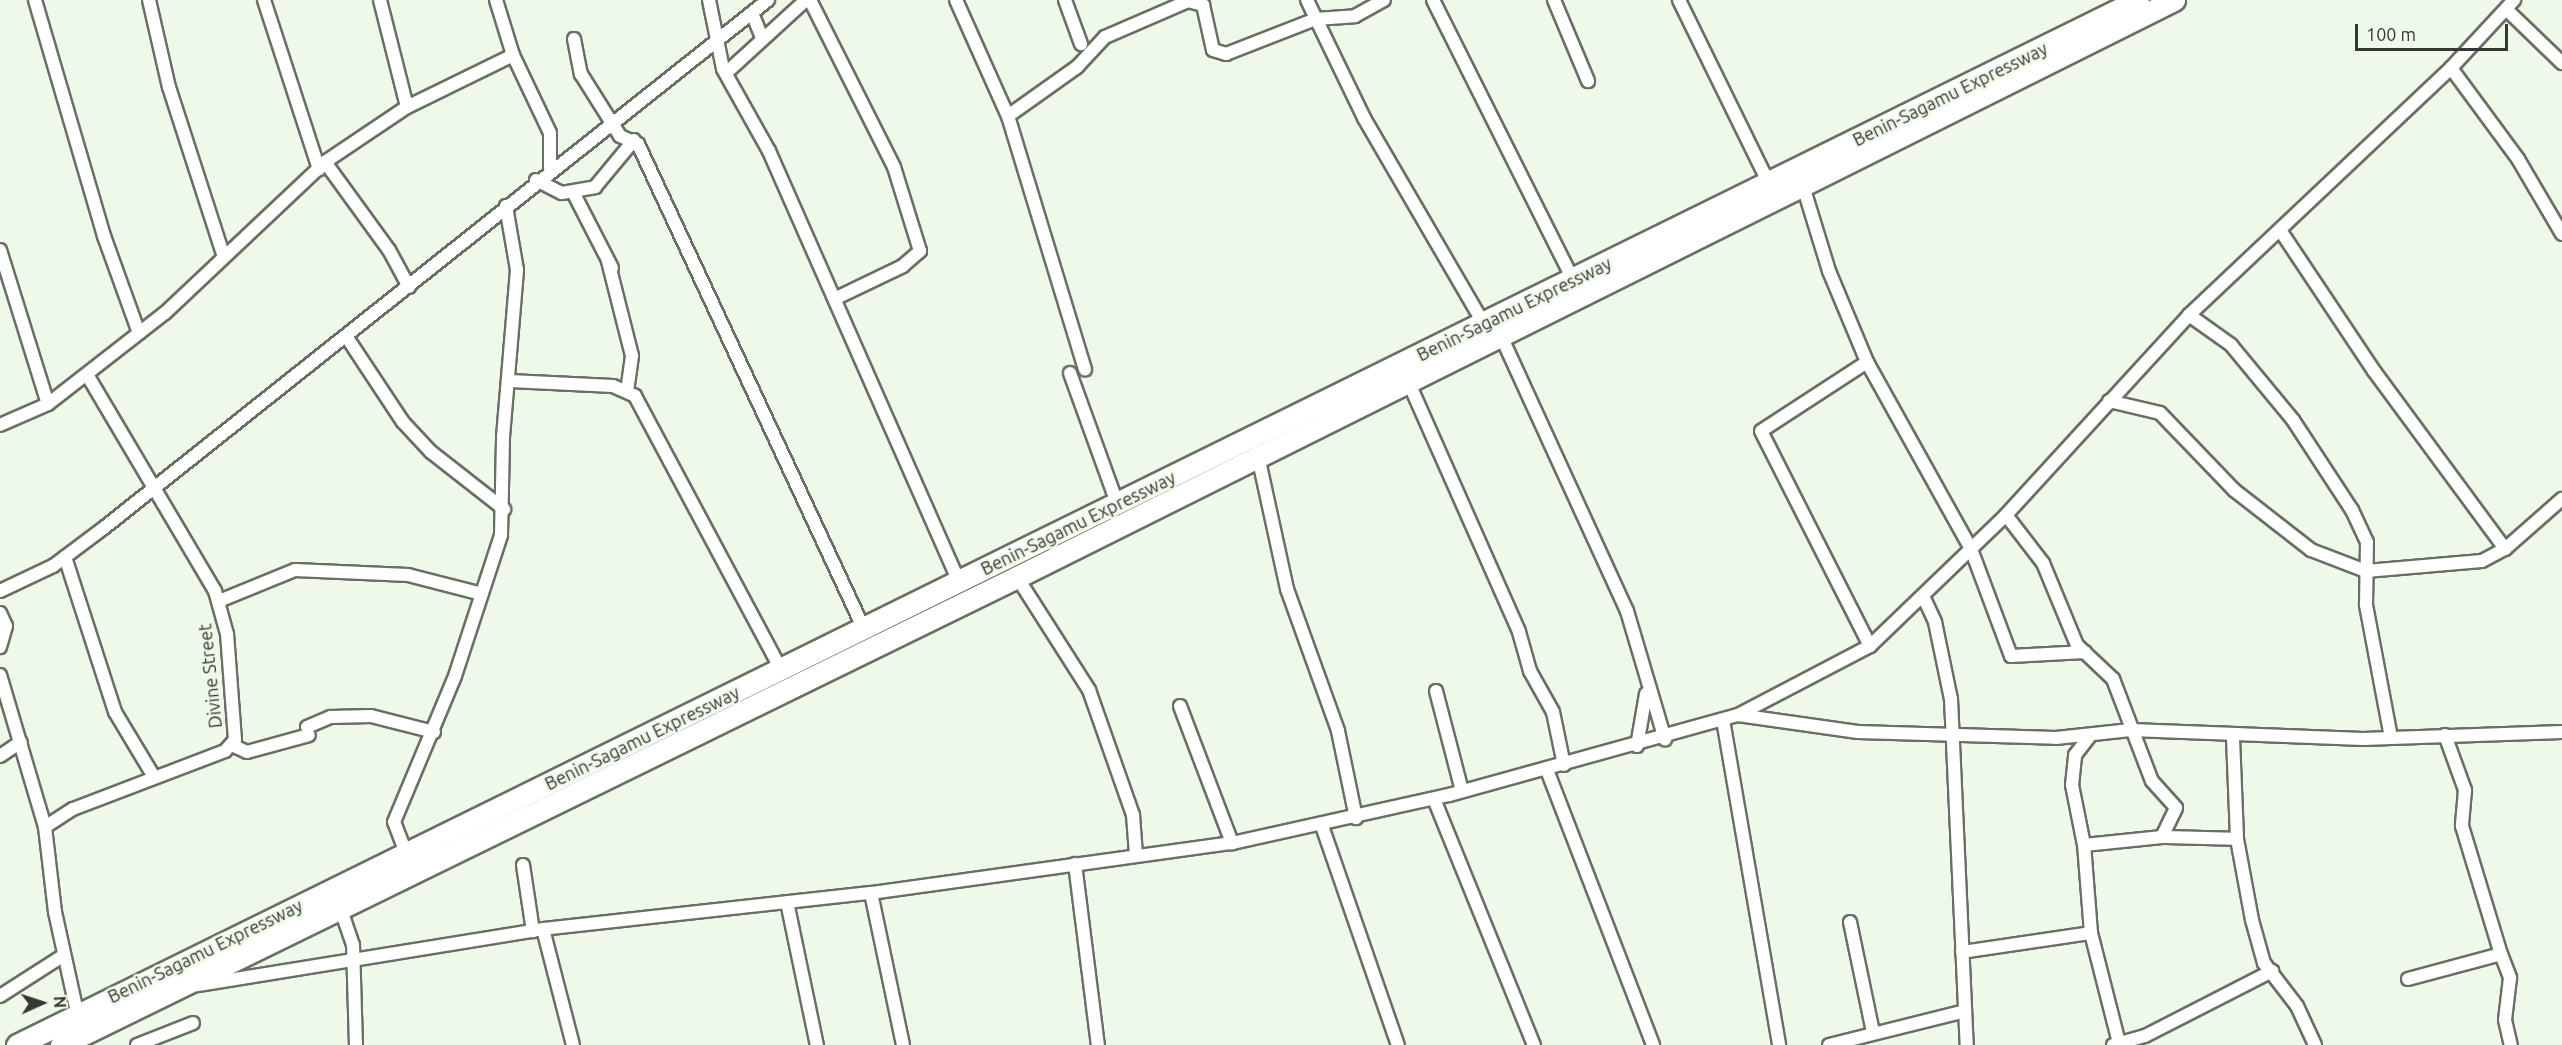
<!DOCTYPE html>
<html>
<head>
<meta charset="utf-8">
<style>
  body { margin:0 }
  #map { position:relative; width:2562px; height:1045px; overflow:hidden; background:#eff9ea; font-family:Ubuntu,sans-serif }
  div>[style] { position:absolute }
  .roads { filter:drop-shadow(2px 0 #687063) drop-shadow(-2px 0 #687063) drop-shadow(0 2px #687063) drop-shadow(0 -2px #687063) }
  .street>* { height:12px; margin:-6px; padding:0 6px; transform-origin:6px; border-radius:6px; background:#fff }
  .highway>* { height:21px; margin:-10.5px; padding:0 10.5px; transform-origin:10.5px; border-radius:10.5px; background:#fff }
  span { translate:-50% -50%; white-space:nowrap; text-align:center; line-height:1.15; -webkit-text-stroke:5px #eff9ea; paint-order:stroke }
  .street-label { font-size:18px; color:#353933 }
  .north { position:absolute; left:12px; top:973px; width:60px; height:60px; -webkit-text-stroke:4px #eff9ea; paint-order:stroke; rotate:87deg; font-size:16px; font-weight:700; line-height:24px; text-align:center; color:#353933 }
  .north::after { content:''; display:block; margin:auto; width:21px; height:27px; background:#353933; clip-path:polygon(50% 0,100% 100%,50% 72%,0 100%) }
  .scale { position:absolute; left:2355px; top:24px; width:153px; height:27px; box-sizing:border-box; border:3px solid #353933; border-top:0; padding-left:8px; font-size:18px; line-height:21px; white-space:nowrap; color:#353933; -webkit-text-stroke:4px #eff9ea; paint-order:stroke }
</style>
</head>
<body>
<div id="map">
  <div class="roads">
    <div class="street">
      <div style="left:35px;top:0;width:246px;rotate:73.7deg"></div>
      <div style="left:104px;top:236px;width:103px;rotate:70.2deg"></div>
      <div style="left:149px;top:0;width:89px;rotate:77.1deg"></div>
      <div style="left:169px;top:87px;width:176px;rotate:72.1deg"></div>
      <div style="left:264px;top:0;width:178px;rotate:72deg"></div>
      <div style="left:380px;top:0;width:110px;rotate:75.8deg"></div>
      <div style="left:496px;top:0;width:58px;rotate:72.8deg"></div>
      <div style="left:513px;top:55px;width:86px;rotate:64.6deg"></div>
      <div style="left:550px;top:133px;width:35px;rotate:90deg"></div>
      <div style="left:709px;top:0;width:70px;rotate:78.5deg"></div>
      <div style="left:723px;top:69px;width:94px;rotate:60.7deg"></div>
      <div style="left:769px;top:151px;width:470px;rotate:66.2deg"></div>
      <div style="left:810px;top:0;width:187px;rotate:63.3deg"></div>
      <div style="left:894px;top:167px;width:88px;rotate:72.8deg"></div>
      <div style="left:920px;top:251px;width:23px;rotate:139deg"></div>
      <div style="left:903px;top:266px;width:76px;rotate:154.4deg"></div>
      <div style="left:956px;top:0;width:127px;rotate:65.9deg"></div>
      <div style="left:1008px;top:116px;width:85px;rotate:-35.4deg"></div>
      <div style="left:1077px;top:67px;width:41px;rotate:-47deg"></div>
      <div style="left:1105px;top:37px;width:90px;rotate:-23.4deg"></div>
      <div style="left:1188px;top:1px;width:16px;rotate:15deg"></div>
      <div style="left:1203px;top:5px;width:46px;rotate:77.5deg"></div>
      <div style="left:1213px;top:50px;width:14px;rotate:17deg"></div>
      <div style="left:1226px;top:54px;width:97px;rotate:-21.3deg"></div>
      <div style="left:1316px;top:19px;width:39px;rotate:-4deg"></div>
      <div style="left:1355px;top:16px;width:33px;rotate:-29deg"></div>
      <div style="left:1065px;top:0;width:47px;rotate:70deg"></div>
      <div style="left:1307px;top:0;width:131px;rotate:64.2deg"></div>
      <div style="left:1364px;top:118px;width:238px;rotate:59.8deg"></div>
      <div style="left:1433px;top:0;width:313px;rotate:63.4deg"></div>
      <div style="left:1554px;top:0;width:88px;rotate:67.2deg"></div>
      <div style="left:1679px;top:0;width:203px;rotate:63.9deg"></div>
      <div style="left:2506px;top:9px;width:78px;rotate:44deg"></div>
      <div style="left:752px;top:13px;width:27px;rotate:68deg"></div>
      <div style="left:574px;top:39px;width:36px;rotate:79deg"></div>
      <div style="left:581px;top:74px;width:73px;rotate:57.8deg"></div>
      <div style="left:620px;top:136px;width:20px;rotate:24deg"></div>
      <div style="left:638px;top:144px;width:535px;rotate:65.02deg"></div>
      <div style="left:2451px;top:68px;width:113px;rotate:53.6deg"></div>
      <div style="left:2518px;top:159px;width:87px;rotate:59.6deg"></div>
      <div style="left:726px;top:73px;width:108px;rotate:-42.4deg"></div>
      <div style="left:1008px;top:116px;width:265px;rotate:73.1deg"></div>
      <div style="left:325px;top:162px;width:109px;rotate:54deg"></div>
      <div style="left:389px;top:250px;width:42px;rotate:61.6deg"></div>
      <div style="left:536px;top:180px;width:29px;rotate:27deg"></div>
      <div style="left:562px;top:193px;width:34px;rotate:-10deg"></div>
      <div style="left:595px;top:187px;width:61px;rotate:-50.3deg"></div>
      <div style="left:1803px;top:186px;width:89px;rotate:73deg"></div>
      <div style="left:1829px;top:271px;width:99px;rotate:67.3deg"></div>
      <div style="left:1867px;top:362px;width:214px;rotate:60.9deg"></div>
      <div style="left:1971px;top:549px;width:114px;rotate:69.5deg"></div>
      <div style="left:2011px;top:656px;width:74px;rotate:-3.1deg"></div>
      <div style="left:574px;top:194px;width:83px;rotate:62.8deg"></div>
      <div style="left:2280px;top:230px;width:169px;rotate:56.3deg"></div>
      <div style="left:2374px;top:371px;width:221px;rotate:53.6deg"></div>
      <div style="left:0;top:250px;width:161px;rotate:72.7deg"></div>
      <div style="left:48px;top:404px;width:52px;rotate:156.4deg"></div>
      <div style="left:608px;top:261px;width:98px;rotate:75.8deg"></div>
      <div style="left:632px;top:356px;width:34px;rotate:98deg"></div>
      <div style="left:2189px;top:315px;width:52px;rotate:35.5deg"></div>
      <div style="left:2231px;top:345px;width:97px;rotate:50.4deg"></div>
      <div style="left:2293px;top:420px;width:108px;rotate:56.8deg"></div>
      <div style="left:2352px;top:510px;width:35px;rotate:65deg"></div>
      <div style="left:2367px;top:542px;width:63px;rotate:90.9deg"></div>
      <div style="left:2366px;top:605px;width:134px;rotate:79.3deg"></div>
      <div style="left:346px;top:336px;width:103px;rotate:56.5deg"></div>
      <div style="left:403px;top:422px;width:41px;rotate:47deg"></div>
      <div style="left:431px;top:452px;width:93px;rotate:38deg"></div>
      <div style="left:1501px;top:336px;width:302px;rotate:65.4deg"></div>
      <div style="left:1627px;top:611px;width:134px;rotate:73.5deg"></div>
      <div style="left:1867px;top:362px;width:126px;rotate:146.9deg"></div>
      <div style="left:1761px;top:431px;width:241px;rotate:63.1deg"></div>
      <div style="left:1070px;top:373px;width:138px;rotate:70.1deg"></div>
      <div style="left:510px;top:381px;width:103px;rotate:2.8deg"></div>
      <div style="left:613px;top:386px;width:24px;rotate:24deg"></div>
      <div style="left:635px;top:396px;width:310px;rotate:61.9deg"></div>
      <div style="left:1408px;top:381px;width:274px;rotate:66.1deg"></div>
      <div style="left:1519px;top:632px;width:41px;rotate:74.2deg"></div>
      <div style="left:1530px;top:671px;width:47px;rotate:60.7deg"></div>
      <div style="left:1553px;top:712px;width:54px;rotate:78.3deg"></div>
      <div style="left:2109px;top:401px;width:52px;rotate:13.2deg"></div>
      <div style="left:2160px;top:413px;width:107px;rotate:46.1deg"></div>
      <div style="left:2234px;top:490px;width:98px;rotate:37.9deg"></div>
      <div style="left:2311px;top:550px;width:59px;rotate:20.9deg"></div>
      <div style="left:2366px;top:571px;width:116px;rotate:-4.9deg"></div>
      <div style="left:2482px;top:561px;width:26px;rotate:-28deg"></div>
      <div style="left:2505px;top:549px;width:76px;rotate:-41.3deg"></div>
      <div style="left:48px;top:404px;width:148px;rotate:-37.9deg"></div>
      <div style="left:165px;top:313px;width:220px;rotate:-43.3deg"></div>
      <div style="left:325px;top:162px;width:99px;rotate:-33.9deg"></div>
      <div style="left:407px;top:107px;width:118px;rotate:-26.1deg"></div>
      <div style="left:1258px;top:456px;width:136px;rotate:77.7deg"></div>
      <div style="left:1287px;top:589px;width:151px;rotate:70.2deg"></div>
      <div style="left:1338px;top:731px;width:89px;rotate:78.3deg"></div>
      <div style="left:2006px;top:515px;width:61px;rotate:52.4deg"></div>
      <div style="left:2043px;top:563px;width:89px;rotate:67.5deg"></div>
      <div style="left:2077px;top:645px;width:50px;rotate:43.4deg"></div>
      <div style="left:2113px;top:679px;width:109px;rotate:69.1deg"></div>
      <div style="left:2152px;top:781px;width:36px;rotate:48deg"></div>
      <div style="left:2176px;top:808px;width:32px;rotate:116deg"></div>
      <div style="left:2162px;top:837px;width:78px;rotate:174.1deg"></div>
      <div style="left:65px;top:557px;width:163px;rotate:72.1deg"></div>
      <div style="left:115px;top:712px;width:76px;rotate:59deg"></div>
      <div style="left:1017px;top:577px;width:134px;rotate:57.5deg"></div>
      <div style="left:1089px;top:690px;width:133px;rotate:70.6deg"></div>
      <div style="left:1133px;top:815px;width:40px;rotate:85.7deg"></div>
      <div style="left:0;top:591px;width:59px;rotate:-25.3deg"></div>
      <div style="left:53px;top:566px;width:65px;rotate:-36.9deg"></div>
      <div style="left:105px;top:527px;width:847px;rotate:-38.48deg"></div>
      <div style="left:1923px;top:596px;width:29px;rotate:65deg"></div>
      <div style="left:1935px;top:622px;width:79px;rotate:78.3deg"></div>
      <div style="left:1951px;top:699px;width:346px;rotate:87.4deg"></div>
      <div style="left:219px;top:601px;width:82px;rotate:-22.2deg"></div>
      <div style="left:295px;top:570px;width:113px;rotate:2.5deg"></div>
      <div style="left:408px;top:575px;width:76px;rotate:14.4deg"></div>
      <div style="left:0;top:613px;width:14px;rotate:65deg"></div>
      <div style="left:6px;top:626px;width:22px;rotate:106deg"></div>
      <div style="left:0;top:675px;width:159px;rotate:73.5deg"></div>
      <div style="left:45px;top:827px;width:86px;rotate:83.3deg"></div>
      <div style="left:55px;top:912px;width:102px;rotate:77.6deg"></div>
      <div style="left:1436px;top:691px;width:103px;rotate:75.4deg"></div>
      <div style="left:1180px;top:706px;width:147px;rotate:69.2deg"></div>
      <div style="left:1738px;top:715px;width:121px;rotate:8.1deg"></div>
      <div style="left:1858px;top:732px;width:198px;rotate:1.7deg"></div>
      <div style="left:2056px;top:738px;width:75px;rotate:-6.1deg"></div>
      <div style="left:2131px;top:730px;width:232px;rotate:2.2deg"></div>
      <div style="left:2363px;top:739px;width:199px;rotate:-2deg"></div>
      <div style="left:1723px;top:720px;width:330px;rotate:80.2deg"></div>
      <div style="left:307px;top:727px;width:26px;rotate:-23deg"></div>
      <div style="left:331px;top:717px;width:40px;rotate:-1.4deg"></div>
      <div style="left:371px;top:716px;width:65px;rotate:14.3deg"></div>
      <div style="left:2445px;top:735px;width:59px;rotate:70deg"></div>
      <div style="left:2465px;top:790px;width:36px;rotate:95deg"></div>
      <div style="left:2462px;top:826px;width:134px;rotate:73.1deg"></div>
      <div style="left:2233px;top:738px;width:101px;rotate:87.7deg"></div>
      <div style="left:2237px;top:839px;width:82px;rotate:79.5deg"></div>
      <div style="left:2252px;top:920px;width:45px;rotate:74.4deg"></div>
      <div style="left:2264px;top:963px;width:54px;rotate:52.5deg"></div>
      <div style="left:2297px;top:1006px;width:43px;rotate:65.2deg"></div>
      <div style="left:234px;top:746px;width:14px;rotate:25deg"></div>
      <div style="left:247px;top:752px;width:64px;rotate:-15.3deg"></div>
      <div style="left:1637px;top:746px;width:53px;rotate:-80.2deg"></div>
      <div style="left:0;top:756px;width:25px;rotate:-34deg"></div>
      <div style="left:1547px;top:770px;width:295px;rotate:68.9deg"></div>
      <div style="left:1434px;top:799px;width:266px;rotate:67.9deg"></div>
      <div style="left:1322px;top:826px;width:232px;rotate:70.9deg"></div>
      <div style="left:45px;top:827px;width:33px;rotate:-33deg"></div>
      <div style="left:73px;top:809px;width:163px;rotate:-20.9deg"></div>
      <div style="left:225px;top:751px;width:15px;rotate:-48deg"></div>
      <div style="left:235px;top:740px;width:106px;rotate:-94.3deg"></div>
      <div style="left:227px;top:634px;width:45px;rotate:-105.6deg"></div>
      <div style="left:215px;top:591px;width:250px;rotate:-120.6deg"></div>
      <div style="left:2162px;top:837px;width:75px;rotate:1.5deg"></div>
      <div style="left:406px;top:853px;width:33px;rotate:-111deg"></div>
      <div style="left:394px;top:822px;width:158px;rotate:-67.3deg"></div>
      <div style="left:455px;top:676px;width:148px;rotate:-71.9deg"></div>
      <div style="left:501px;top:535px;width:98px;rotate:-88.8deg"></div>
      <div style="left:503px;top:437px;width:168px;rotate:-85.2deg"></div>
      <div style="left:517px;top:270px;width:65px;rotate:-99.8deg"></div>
      <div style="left:1075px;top:864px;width:182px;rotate:82.8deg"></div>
      <div style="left:523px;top:865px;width:67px;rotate:81.4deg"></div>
      <div style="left:871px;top:893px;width:155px;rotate:78.1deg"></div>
      <div style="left:787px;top:902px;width:146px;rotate:78.2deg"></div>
      <div style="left:340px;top:907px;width:40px;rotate:71.1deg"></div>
      <div style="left:353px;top:945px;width:100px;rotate:88.3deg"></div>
      <div style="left:1850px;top:922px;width:112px;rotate:78.2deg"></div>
      <div style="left:543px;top:929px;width:120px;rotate:75.5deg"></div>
      <div style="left:2091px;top:933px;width:114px;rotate:75.7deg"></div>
      <div style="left:1962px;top:952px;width:130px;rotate:-8.4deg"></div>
      <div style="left:2091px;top:933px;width:88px;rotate:-94.5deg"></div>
      <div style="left:2084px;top:845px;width:61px;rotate:-101.3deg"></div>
      <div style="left:2072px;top:785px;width:30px;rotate:-84deg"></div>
      <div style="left:2075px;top:755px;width:23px;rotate:-52deg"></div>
      <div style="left:2408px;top:979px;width:96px;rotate:-15deg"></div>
      <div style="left:2501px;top:954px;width:26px;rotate:69deg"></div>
      <div style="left:2510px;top:978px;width:42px;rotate:96.8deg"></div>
      <div style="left:2505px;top:1020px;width:26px;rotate:77deg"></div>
      <div style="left:198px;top:985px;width:350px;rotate:-9.2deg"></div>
      <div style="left:543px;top:929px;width:330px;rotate:-6.3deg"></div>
      <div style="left:871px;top:893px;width:364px;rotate:-7.9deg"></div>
      <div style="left:1232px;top:843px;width:222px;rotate:-12.5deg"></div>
      <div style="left:1449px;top:795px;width:300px;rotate:-15.5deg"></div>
      <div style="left:1738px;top:715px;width:149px;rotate:-27.6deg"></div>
      <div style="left:1870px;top:646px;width:189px;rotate:-43.9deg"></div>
      <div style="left:2006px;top:515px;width:271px;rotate:-47.5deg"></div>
      <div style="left:2189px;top:315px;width:360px;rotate:-43.3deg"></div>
      <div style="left:2451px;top:68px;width:93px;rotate:-47.2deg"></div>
      <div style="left:0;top:996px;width:76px;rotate:-32.6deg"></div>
      <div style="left:137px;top:1045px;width:60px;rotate:-21.4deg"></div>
      <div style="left:1829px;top:1045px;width:140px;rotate:-14deg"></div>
      <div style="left:2113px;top:1045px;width:33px;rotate:-16deg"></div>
      <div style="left:2145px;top:1036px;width:143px;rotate:-27.1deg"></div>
    </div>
    <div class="highway">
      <div style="left:17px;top:1045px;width:2364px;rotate:-26.23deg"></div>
      <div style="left:61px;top:1045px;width:1064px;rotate:-26.08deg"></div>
      <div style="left:1017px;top:577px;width:1293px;rotate:-26.51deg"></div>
    </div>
  </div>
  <div class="street-label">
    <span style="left:1950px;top:94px;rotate:-26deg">Benin-Sagamu Expressway</span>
    <span style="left:1514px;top:309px;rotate:-26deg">Benin-Sagamu Expressway</span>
    <span style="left:1078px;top:523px;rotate:-26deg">Benin-Sagamu Expressway</span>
    <span style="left:210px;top:676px;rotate:-96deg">Divine Street</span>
    <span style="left:642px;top:738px;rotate:-26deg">Benin-Sagamu Expressway</span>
    <span style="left:205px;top:951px;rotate:-26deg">Benin-Sagamu Expressway</span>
  </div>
  <div class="north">N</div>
  <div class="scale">100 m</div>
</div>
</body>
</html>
